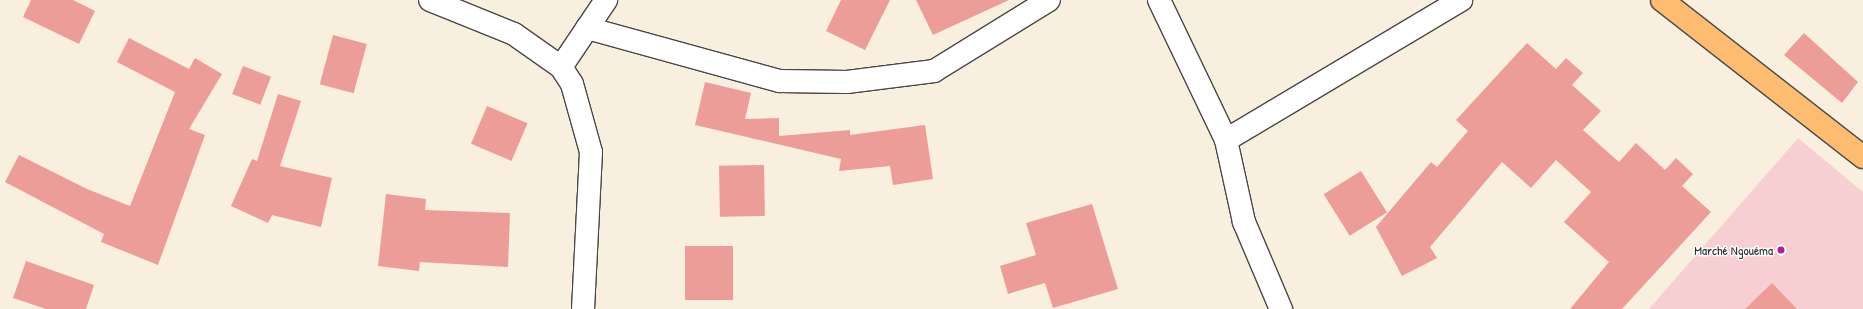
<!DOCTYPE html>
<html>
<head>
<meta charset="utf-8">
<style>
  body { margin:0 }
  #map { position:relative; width:1863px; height:309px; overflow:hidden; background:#f8efdf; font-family:"Patrick Hand",sans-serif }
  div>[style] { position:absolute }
  .built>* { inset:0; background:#f7cfd3 }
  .building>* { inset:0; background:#ed9d98; transform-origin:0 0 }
  .roads { filter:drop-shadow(1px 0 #4a4846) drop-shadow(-1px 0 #4a4846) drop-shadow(0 1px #4a4846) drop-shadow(0 -1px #4a4846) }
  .street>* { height:22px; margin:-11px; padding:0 11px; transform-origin:11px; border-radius:11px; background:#fff }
  .primary>* { height:22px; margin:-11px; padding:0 11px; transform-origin:11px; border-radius:11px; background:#febc70 }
  .dots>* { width:11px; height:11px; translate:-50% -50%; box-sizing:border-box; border:2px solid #fff; border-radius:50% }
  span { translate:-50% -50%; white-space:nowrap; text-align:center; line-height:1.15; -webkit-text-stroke:3px #fff; paint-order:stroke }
  .poi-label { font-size:13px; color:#2b2b2b }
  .right { translate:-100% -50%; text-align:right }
</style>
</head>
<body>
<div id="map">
  <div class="built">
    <div style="clip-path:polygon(1798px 138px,1863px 192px,1863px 309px,1649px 309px)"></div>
  </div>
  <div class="building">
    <div style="clip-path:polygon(31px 0,73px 0,95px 11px,79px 44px,23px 17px)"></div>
    <div style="clip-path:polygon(841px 0,890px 0,865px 50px,826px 31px)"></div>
    <div style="clip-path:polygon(916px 0,1009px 0,933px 35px)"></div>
    <div style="clip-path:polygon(1804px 33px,1858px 82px,1842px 103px,1784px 55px)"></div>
    <div style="left:333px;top:35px;width:35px;height:51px;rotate:15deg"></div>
    <div style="clip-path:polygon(129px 38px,189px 69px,195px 58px,222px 74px,189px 129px,205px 135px,158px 265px,101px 242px,104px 234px,5px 182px,19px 155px,87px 189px,130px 206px,175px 92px,117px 62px)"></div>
    <div style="clip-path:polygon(1527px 43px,1556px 69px,1566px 58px,1583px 73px,1572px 85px,1601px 111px,1583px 130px,1619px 162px,1636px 143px,1665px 170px,1676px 158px,1693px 174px,1682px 186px,1711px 212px,1622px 309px,1570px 309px,1609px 262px,1564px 222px,1591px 192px,1556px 160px,1531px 188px,1502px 162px,1430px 247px,1437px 258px,1402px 276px,1376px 227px,1431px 162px,1437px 167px,1468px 131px,1456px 120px)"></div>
    <div style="left:243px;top:66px;width:30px;height:30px;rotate:21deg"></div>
    <div style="clip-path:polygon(705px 82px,751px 93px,745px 119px,779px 118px,779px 136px,850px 130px,850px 135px,925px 125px,933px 179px,893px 185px,890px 166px,839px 171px,841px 159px,695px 125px)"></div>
    <div style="clip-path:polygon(278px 94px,301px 101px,280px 166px,332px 178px,321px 227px,272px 215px,268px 223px,231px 206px,252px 159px,257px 161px)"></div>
    <div style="left:487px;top:106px;width:44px;height:41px;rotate:23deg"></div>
    <div style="left:764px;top:165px;width:51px;height:45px;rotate:89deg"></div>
    <div style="left:1361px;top:171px;width:49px;height:44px;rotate:58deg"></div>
    <div style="clip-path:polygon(386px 194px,426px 199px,425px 210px,510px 213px,508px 267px,420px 262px,419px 271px,378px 266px)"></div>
    <div style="clip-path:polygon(1092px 204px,1118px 289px,1053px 308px,1045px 283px,1008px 294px,1000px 266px,1036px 255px,1026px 223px)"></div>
    <div style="left:685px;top:246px;width:48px;height:54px"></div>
    <div style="clip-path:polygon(26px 261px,94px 285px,86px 309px,46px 309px,13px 298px)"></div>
    <div style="clip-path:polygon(1772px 283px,1797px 309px,1745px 309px)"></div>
  </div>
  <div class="roads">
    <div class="street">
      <div style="left:430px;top:0;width:91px;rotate:22deg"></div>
      <div style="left:514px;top:34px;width:57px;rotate:35.1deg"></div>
      <div style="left:561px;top:67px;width:20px;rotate:57deg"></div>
      <div style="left:572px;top:84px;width:71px;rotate:74.4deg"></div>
      <div style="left:591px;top:152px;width:157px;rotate:92.9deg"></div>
      <div style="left:1159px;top:0;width:155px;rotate:64.4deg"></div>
      <div style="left:1226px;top:140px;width:84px;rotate:77.6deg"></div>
      <div style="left:1244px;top:222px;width:95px;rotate:67deg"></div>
      <div style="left:587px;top:28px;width:200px;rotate:15.4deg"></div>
      <div style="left:780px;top:81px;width:67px;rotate:0.9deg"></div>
      <div style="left:847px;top:82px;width:88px;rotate:-7.2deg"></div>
      <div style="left:934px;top:71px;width:135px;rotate:-31.7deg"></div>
      <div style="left:561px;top:67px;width:81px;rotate:-56.1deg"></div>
      <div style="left:1226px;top:140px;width:274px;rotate:-30.8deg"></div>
    </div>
    <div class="primary">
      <div style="left:1662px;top:0;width:255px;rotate:38deg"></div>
    </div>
  </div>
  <div class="dots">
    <div style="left:1781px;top:250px;background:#b5179e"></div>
  </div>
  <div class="poi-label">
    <span class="right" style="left:1773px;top:250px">Marché Ngouéma</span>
  </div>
</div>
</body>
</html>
